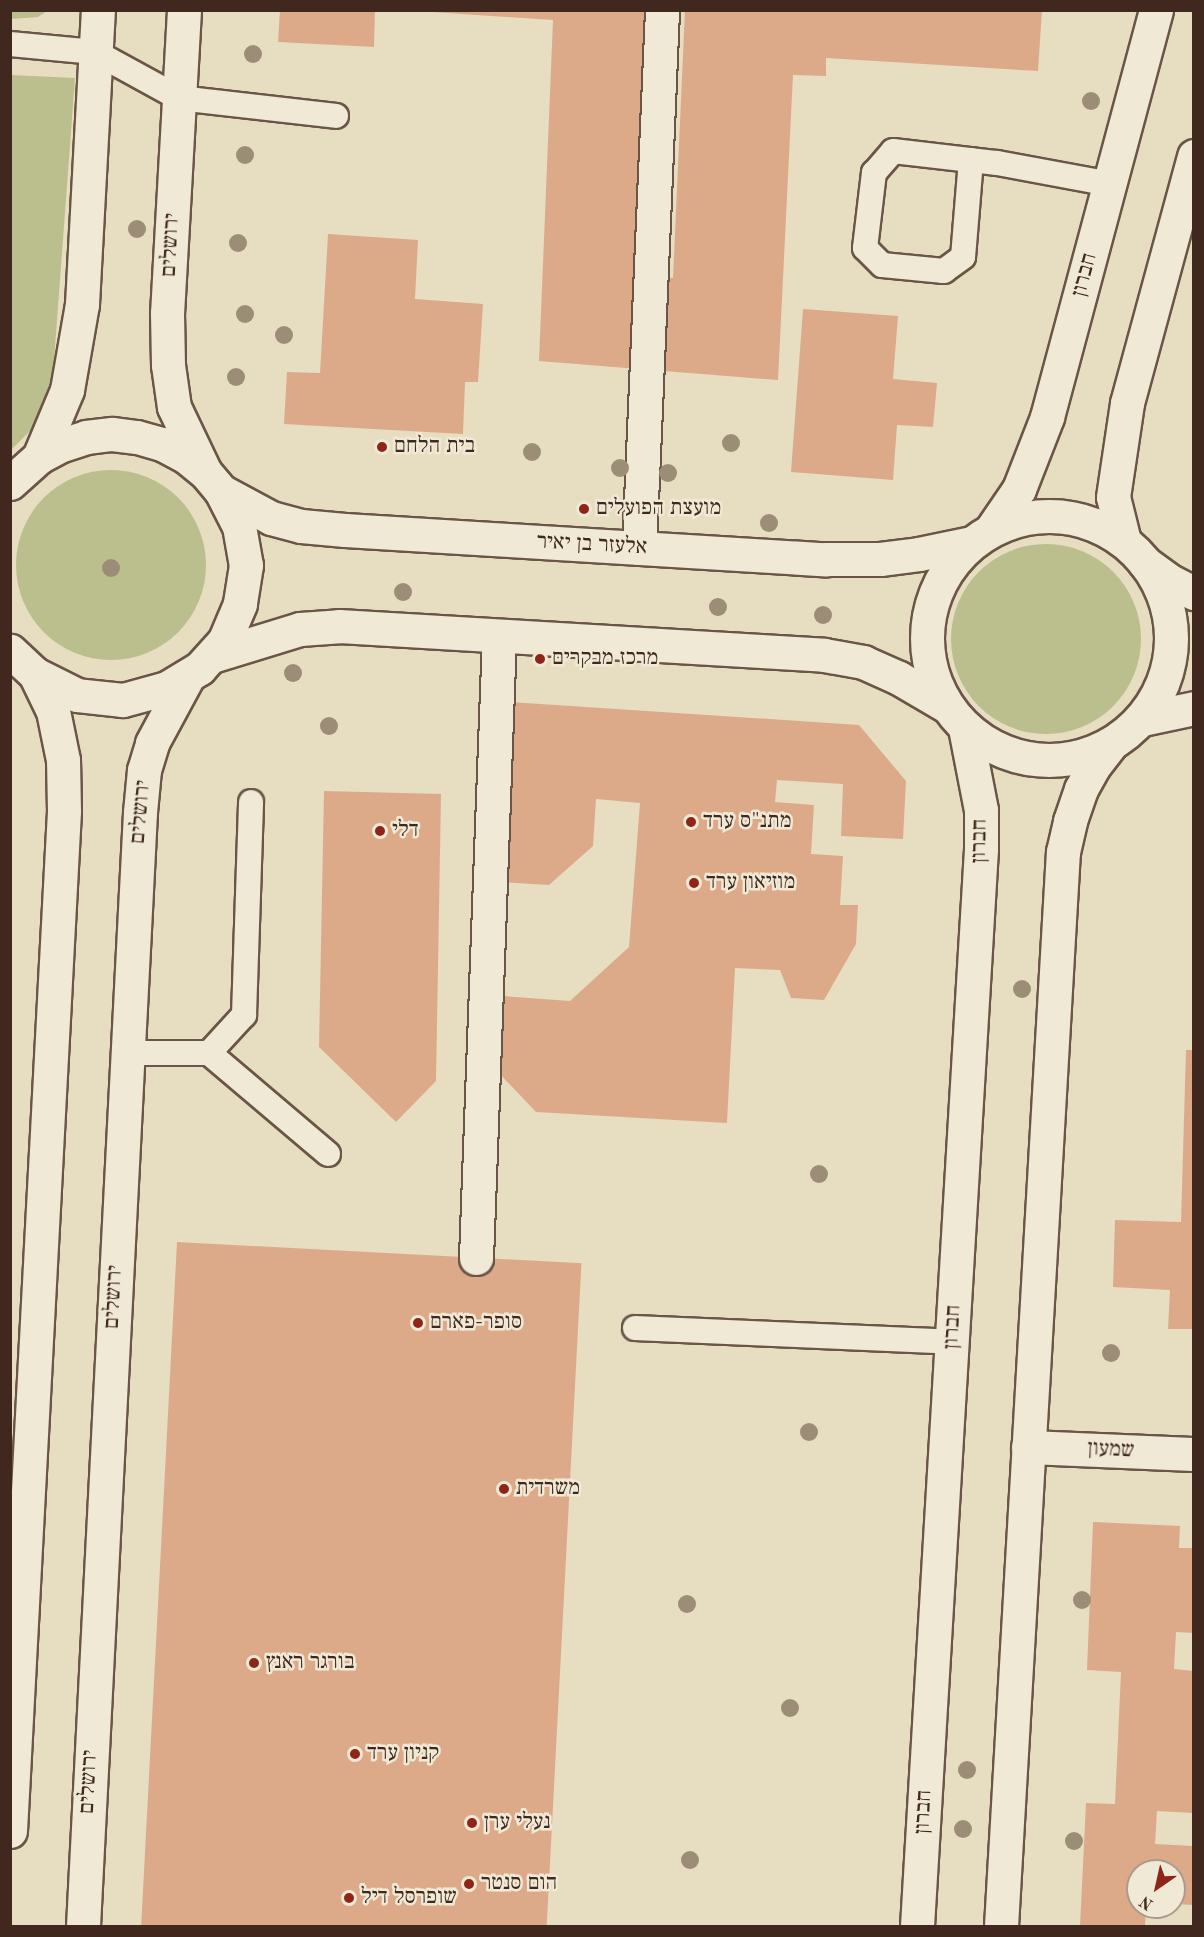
<!DOCTYPE html>
<html>
<head>
<meta charset="utf-8">
<style>
  body { margin:0 }
  #map { position:relative; width:1204px; height:1937px; overflow:hidden; background:#e7ddc0; font-family:"Old Standard TT","Frank Ruhl Libre",serif }
  div>[style] { position:absolute }
  .green>* { inset:0; background:#bbbf8e }
  .round { border-radius:50% }
  .building>* { inset:0; background:#ddaa89; transform-origin:0 0 }
  .roads { filter:drop-shadow(2px 0 #6a5546) drop-shadow(-2px 0 #6a5546) drop-shadow(0 2px #6a5546) drop-shadow(0 -2px #6a5546) }
  .service>* { height:24px; margin:-12px; padding:0 12px; transform-origin:12px; border-radius:12px; background:#efe9d6 }
  .pedestrian>* { height:33px; margin:-16.5px; padding:0 16.5px; transform-origin:16.5px; border-radius:16.5px; background:#efe9d6 }
  .tertiary>* { height:33px; margin:-16.5px; padding:0 16.5px; transform-origin:16.5px; border-radius:16.5px; background:#efe9d6 }
  .secondary>* { height:33px; margin:-16.5px; padding:0 16.5px; transform-origin:16.5px; border-radius:16.5px; background:#efe9d6 }
  .secondary>.ring { margin:-16.5px; padding:0; box-sizing:content-box; background:none; border:33px solid #efe9d6; border-radius:50% }
  .trees>* { width:18px; height:18px; margin:-9px; border-radius:50%; background:#9c8e76 }
  .dots>* { width:16px; height:16px; translate:-50% -50%; box-sizing:border-box; border:3px solid #efe9d6; border-radius:50% }
  span { translate:-50% -50%; white-space:nowrap; text-align:center; line-height:1.15; -webkit-text-stroke:5px #efe9d6; paint-order:stroke }
  .street-label { font-size:22px; color:#40281e }
  .poi-label { font-size:22px; color:#40281e }
  .left { translate:0 -50%; text-align:left }
  .frame { position:absolute; inset:0; border:12px solid #40281e; pointer-events:none }
  .north { position:absolute; left:1126px; top:1859px; width:60px; height:60px; box-sizing:border-box; background:#efe9d6; border:2px solid #a99c8c; border-radius:50%; rotate:214deg; font-size:16px; font-weight:700; line-height:24px; text-align:center; color:#40281e }
  .north::after { content:''; display:block; margin:auto; width:21px; height:27px; background:#8f2418; clip-path:polygon(50% 0,100% 100%,50% 72%,0 100%) }
</style>
</head>
<body>
<div id="map">
  <div class="green">
    <div style="clip-path:polygon(11px 10px,47px 10px,47px 11px,38px 17px,11px 19px)"></div>
    <div style="clip-path:polygon(11px 75px,75px 78px,53px 374px,32px 429px,11px 450px)"></div>
    <div class="round" style="left:16px;top:470px;width:190px;height:190px"></div>
    <div class="round" style="left:951px;top:544px;width:190px;height:190px"></div>
  </div>
  <div class="building">
    <div style="clip-path:polygon(280px 10px,375px 10px,374px 47px,278px 42px)"></div>
    <div style="clip-path:polygon(403px 10px,649px 10px,659px 277px,673px 278px,685px 10px,1042px 10px,1038px 71px,826px 58px,826px 76px,793px 75px,778px 380px,539px 361px,553px 20px)"></div>
    <div style="clip-path:polygon(328px 234px,418px 240px,415px 299px,483px 304px,478px 382px,465px 382px,463px 434px,284px 424px,287px 372px,320px 373px)"></div>
    <div style="clip-path:polygon(803px 309px,898px 316px,893px 379px,937px 383px,933px 427px,897px 425px,893px 480px,791px 472px)"></div>
    <div style="clip-path:polygon(510px 702px,859px 725px,906px 781px,903px 839px,841px 836px,843px 784px,777px 780px,775px 802px,814px 805px,811px 854px,843px 856px,840px 905px,858px 905px,856px 944px,824px 1000px,791px 998px,780px 970px,735px 968px,727px 1123px,536px 1112px,497px 1071px,502px 996px,570px 1001px,629px 947px,640px 803px,596px 799px,593px 846px,549px 885px,498px 882px)"></div>
    <div style="clip-path:polygon(324px 791px,441px 794px,436px 1081px,396px 1122px,319px 1047px)"></div>
    <div style="clip-path:polygon(1186px 1050px,1194px 1050px,1194px 1329px,1168px 1329px,1170px 1290px,1113px 1287px,1115px 1220px,1181px 1222px)"></div>
    <div style="left:177px;top:1242px;width:405px;height:685px;rotate:3deg"></div>
    <div style="clip-path:polygon(1093px 1522px,1180px 1526px,1179px 1548px,1194px 1548px,1194px 1633px,1176px 1632px,1174px 1669px,1194px 1671px,1192px 1813px,1157px 1811px,1155px 1844px,1194px 1846px,1194px 1905px,1174px 1904px,1174px 1871px,1138px 1871px,1138px 1907px,1146px 1907px,1145px 1926px,1080px 1926px,1086px 1803px,1115px 1804px,1121px 1672px,1087px 1670px)"></div>
  </div>
  <div class="roads">
    <div class="service">
      <div style="left:10px;top:44px;width:85px;rotate:5.4deg"></div>
      <div style="left:95px;top:52px;width:96px;rotate:28.7deg"></div>
      <div style="left:179px;top:98px;width:158px;rotate:6.5deg"></div>
      <div style="left:971px;top:160px;width:97px;rotate:94.7deg"></div>
      <div style="left:963px;top:257px;width:24px;rotate:144deg"></div>
      <div style="left:944px;top:271px;width:62px;rotate:-174.5deg"></div>
      <div style="left:882px;top:265px;width:24px;rotate:-135deg"></div>
      <div style="left:865px;top:248px;width:76px;rotate:-83.2deg"></div>
      <div style="left:874px;top:173px;width:29px;rotate:-49deg"></div>
      <div style="left:893px;top:151px;width:105px;rotate:6.6deg"></div>
      <div style="left:997px;top:163px;width:115px;rotate:10.5deg"></div>
      <div style="left:127px;top:1053px;width:82px"></div>
      <div style="left:209px;top:1053px;width:52px;rotate:-47.4deg"></div>
      <div style="left:244px;top:1015px;width:213px;rotate:-88.1deg"></div>
      <div style="left:209px;top:1053px;width:156px;rotate:40.3deg"></div>
      <div style="left:635px;top:1328px;width:317px;rotate:2.5deg"></div>
    </div>
    <div class="pedestrian">
      <div style="left:639px;top:548px;width:538px;rotate:-87.55deg"></div>
      <div style="left:476px;top:1258px;width:622px;rotate:-87.88deg"></div>
      <div style="left:1028px;top:1447px;width:166px;rotate:2.4deg"></div>
    </div>
    <div class="tertiary">
      <div style="left:184px;top:10px;width:303px;rotate:93.2deg"></div>
      <div style="left:167px;top:313px;width:52px;rotate:88.9deg"></div>
      <div style="left:168px;top:365px;width:42px;rotate:81.9deg"></div>
      <div style="left:174px;top:407px;width:72px;rotate:64.5deg"></div>
      <div style="left:39px;top:457px;width:73px;rotate:-67.3deg"></div>
      <div style="left:67px;top:390px;width:87px;rotate:-80.1deg"></div>
      <div style="left:82px;top:304px;width:294px;rotate:-86.9deg"></div>
      <div style="left:1144px;top:562px;width:34px;rotate:36deg"></div>
      <div style="left:1172px;top:582px;width:25px;rotate:27deg"></div>
      <div style="left:1142px;top:719px;width:53px;rotate:-11.9deg"></div>
      <div style="left:10px;top:1831px;width:1021px;rotate:-86.97deg"></div>
      <div style="left:64px;top:811px;width:51px;rotate:-91.1deg"></div>
      <div style="left:63px;top:760px;width:50px;rotate:-101.5deg"></div>
      <div style="left:53px;top:711px;width:41px;rotate:-115.9deg"></div>
      <div style="left:83px;top:1926px;width:1115px;rotate:-87.07deg"></div>
      <div style="left:140px;top:812px;width:42px;rotate:-84.6deg"></div>
      <div style="left:144px;top:770px;width:28px;rotate:-73deg"></div>
      <div style="left:152px;top:743px;width:74px;rotate:-61.7deg"></div>
    </div>
    <div class="secondary">
      <div style="left:10px;top:483px;width:39px;rotate:-42deg"></div>
      <div style="left:39px;top:457px;width:26px;rotate:-28deg"></div>
      <div style="left:62px;top:445px;width:25px;rotate:-18deg"></div>
      <div style="left:86px;top:437px;width:26px;rotate:-7deg"></div>
      <div style="left:112px;top:434px;width:25px;rotate:7deg"></div>
      <div style="left:137px;top:437px;width:26px;rotate:16deg"></div>
      <div style="left:162px;top:444px;width:26px;rotate:28deg"></div>
      <div style="left:185px;top:456px;width:26px;rotate:39deg"></div>
      <div style="left:205px;top:472px;width:25px;rotate:50deg"></div>
      <div style="left:221px;top:491px;width:39px;rotate:63deg"></div>
      <div style="left:239px;top:526px;width:40px;rotate:80deg"></div>
      <div style="left:246px;top:565px;width:39px;rotate:99deg"></div>
      <div style="left:240px;top:604px;width:39px;rotate:113deg"></div>
      <div style="left:225px;top:640px;width:38px;rotate:132deg"></div>
      <div style="left:200px;top:668px;width:39px;rotate:149deg"></div>
      <div style="left:167px;top:688px;width:46px;rotate:164.7deg"></div>
      <div style="left:123px;top:700px;width:46px;rotate:-173.8deg"></div>
      <div style="left:77px;top:695px;width:47px;rotate:-153.4deg"></div>
      <div style="left:35px;top:674px;width:34px;rotate:-137deg"></div>
      <div style="left:221px;top:491px;width:57px;rotate:28.4deg"></div>
      <div style="left:271px;top:518px;width:31px;rotate:15deg"></div>
      <div style="left:301px;top:526px;width:44px;rotate:5.2deg"></div>
      <div style="left:345px;top:530px;width:482px;rotate:3.5deg"></div>
      <div style="left:826px;top:559px;width:54px"></div>
      <div style="left:880px;top:559px;width:39px;rotate:-7deg"></div>
      <div style="left:919px;top:554px;width:53px;rotate:-11.9deg"></div>
      <div class="ring" style="left:927px;top:516px;width:211px;height:211px"></div>
      <div style="left:991px;top:530px;width:50px;rotate:-55.7deg"></div>
      <div style="left:1019px;top:489px;width:77px;rotate:-68.7deg"></div>
      <div style="left:1047px;top:417px;width:421px;rotate:-75deg"></div>
      <div style="left:1124px;top:541px;width:45px;rotate:-104deg"></div>
      <div style="left:1113px;top:497px;width:95px;rotate:-81.5deg"></div>
      <div style="left:1127px;top:403px;width:256px;rotate:-74.8deg"></div>
      <div style="left:212px;top:656px;width:92px;rotate:-17.1deg"></div>
      <div style="left:300px;top:629px;width:39px;rotate:-4deg"></div>
      <div style="left:339px;top:626px;width:486px;rotate:3.4deg"></div>
      <div style="left:824px;top:655px;width:40px;rotate:10deg"></div>
      <div style="left:863px;top:662px;width:39px;rotate:24deg"></div>
      <div style="left:899px;top:678px;width:53px;rotate:30.4deg"></div>
      <div style="left:917px;top:1926px;width:1079px;rotate:-86.6deg"></div>
      <div style="left:981px;top:849px;width:39px;rotate:-90deg"></div>
      <div style="left:981px;top:810px;width:84px;rotate:-101deg"></div>
      <div style="left:1001px;top:1926px;width:1076px;rotate:-86.7deg"></div>
      <div style="left:1063px;top:852px;width:32px;rotate:-77deg"></div>
      <div style="left:1070px;top:821px;width:34px;rotate:-71deg"></div>
      <div style="left:1081px;top:789px;width:25px;rotate:-61deg"></div>
      <div style="left:1093px;top:767px;width:29px;rotate:-52deg"></div>
    </div>
  </div>
  <div class="trees">
    <div style="left:253px;top:54px"></div>
    <div style="left:1091px;top:101px"></div>
    <div style="left:245px;top:155px"></div>
    <div style="left:137px;top:229px"></div>
    <div style="left:238px;top:243px"></div>
    <div style="left:245px;top:314px"></div>
    <div style="left:284px;top:335px"></div>
    <div style="left:236px;top:377px"></div>
    <div style="left:731px;top:443px"></div>
    <div style="left:532px;top:452px"></div>
    <div style="left:620px;top:468px"></div>
    <div style="left:668px;top:473px"></div>
    <div style="left:769px;top:523px"></div>
    <div style="left:111px;top:568px"></div>
    <div style="left:403px;top:592px"></div>
    <div style="left:718px;top:607px"></div>
    <div style="left:823px;top:615px"></div>
    <div style="left:293px;top:673px"></div>
    <div style="left:329px;top:726px"></div>
    <div style="left:1022px;top:989px"></div>
    <div style="left:819px;top:1174px"></div>
    <div style="left:1111px;top:1353px"></div>
    <div style="left:809px;top:1432px"></div>
    <div style="left:1082px;top:1600px"></div>
    <div style="left:687px;top:1604px"></div>
    <div style="left:790px;top:1708px"></div>
    <div style="left:967px;top:1770px"></div>
    <div style="left:963px;top:1829px"></div>
    <div style="left:1074px;top:1841px"></div>
    <div style="left:690px;top:1860px"></div>
  </div>
  <div class="dots">
    <div style="left:382px;top:447px;background:#8f2418"></div>
    <div style="left:584px;top:509px;background:#8f2418"></div>
    <div style="left:540px;top:659px;background:#8f2418"></div>
    <div style="left:691px;top:822px;background:#8f2418"></div>
    <div style="left:380px;top:831px;background:#8f2418"></div>
    <div style="left:694px;top:883px;background:#8f2418"></div>
    <div style="left:418px;top:1323px;background:#8f2418"></div>
    <div style="left:504px;top:1489px;background:#8f2418"></div>
    <div style="left:254px;top:1663px;background:#8f2418"></div>
    <div style="left:355px;top:1754px;background:#8f2418"></div>
    <div style="left:472px;top:1823px;background:#8f2418"></div>
    <div style="left:469px;top:1884px;background:#8f2418"></div>
    <div style="left:349px;top:1898px;background:#8f2418"></div>
  </div>
  <div class="street-label">
    <span style="left:171px;top:245px;rotate:-87deg">ירושלים</span>
    <span style="left:1085px;top:275px;rotate:-75deg">חברון</span>
    <span style="left:592px;top:545px;rotate:3deg">אלעזר בן יאיר</span>
    <span style="left:141px;top:812px;rotate:-85deg">ירושלים</span>
    <span style="left:980px;top:841px;rotate:-89deg">חברון</span>
    <span style="left:114px;top:1297px;rotate:-87deg">ירושלים</span>
    <span style="left:953px;top:1327px;rotate:-87deg">חברון</span>
    <span style="left:1111px;top:1450px;rotate:3deg">שמעון</span>
    <span style="left:89px;top:1782px;rotate:-87deg">ירושלים</span>
    <span style="left:924px;top:1812px;rotate:-87deg">חברון</span>
  </div>
  <div class="poi-label">
    <span class="left" style="left:394px;top:447px">בית הלחם</span>
    <span class="left" style="left:596px;top:509px">מועצת הפועלים</span>
    <span class="left" style="left:552px;top:659px">מרכז מבקרים</span>
    <span class="left" style="left:703px;top:822px">מתנ"ס ערד</span>
    <span class="left" style="left:392px;top:831px">דלי</span>
    <span class="left" style="left:706px;top:883px">מוזיאון ערד</span>
    <span class="left" style="left:430px;top:1323px">סופר-פארם</span>
    <span class="left" style="left:516px;top:1489px">משרדית</span>
    <span class="left" style="left:266px;top:1663px">בורגר ראנץ</span>
    <span class="left" style="left:367px;top:1754px">קניון ערד</span>
    <span class="left" style="left:484px;top:1823px">נעלי ערן</span>
    <span class="left" style="left:481px;top:1884px">הום סנטר</span>
    <span class="left" style="left:361px;top:1898px">שופרסל דיל</span>
  </div>
  <div class="frame"></div>
  <div class="north">N</div>
</div>
</body>
</html>
